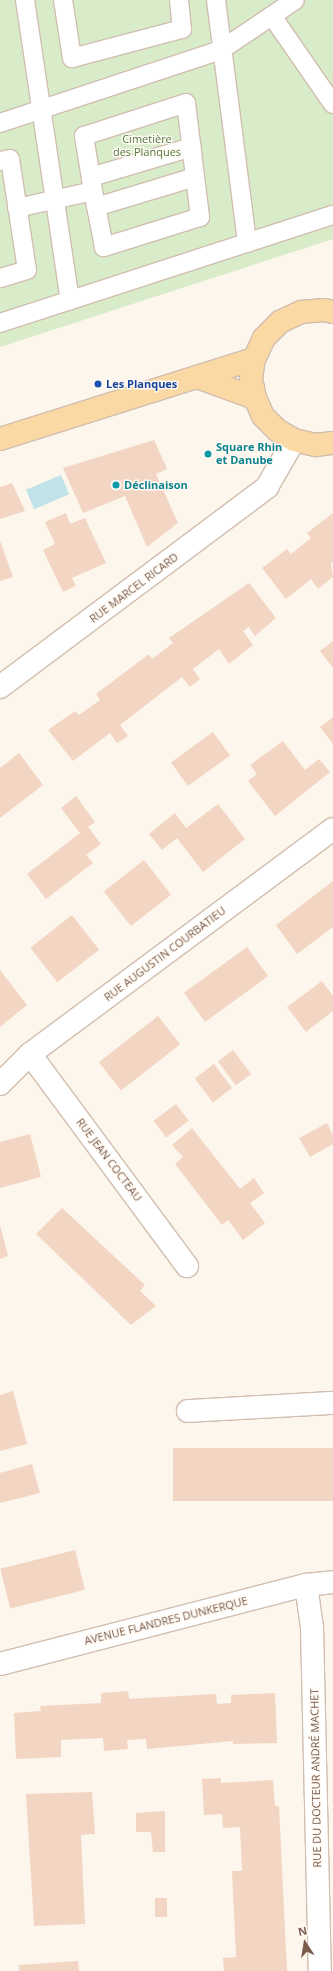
<!DOCTYPE html>
<html>
<head>
<meta charset="utf-8">
<style>
  body { margin:0 }
  #map { position:relative; width:333px; height:1971px; overflow:hidden; background:#fdf6ec; font-family:"Open Sans",sans-serif }
  div>[style] { position:absolute }
  .green>* { inset:0; background:#d8ecc9 }
  .water>* { inset:0; background:#bfe3e8; transform-origin:0 0 }
  .building>* { inset:0; background:#f3d5c3; transform-origin:0 0 }
  .roads { filter:drop-shadow(1px 0 #d1beb0) drop-shadow(-1px 0 #d1beb0) drop-shadow(0 1px #d1beb0) drop-shadow(0 -1px #d1beb0) }
  .service>* { height:18px; margin:-9px; padding:0 9px; transform-origin:9px; border-radius:9px; background:#fff }
  .minor>* { height:22px; margin:-11px; padding:0 11px; transform-origin:11px; border-radius:11px; background:#fff }
  .primary>* { height:22px; margin:-11px; padding:0 11px; transform-origin:11px; border-radius:11px; background:#fbd9a5 }
  .dots>* { width:11px; height:11px; translate:-50% -50%; box-sizing:border-box; border:2px solid #fffaf3; border-radius:50% }
  span { translate:-50% -50%; white-space:nowrap; text-align:center; line-height:1.15; -webkit-text-stroke:3px #fffaf3; paint-order:stroke }
  .park-label { font-size:11px; color:#537a41 }
  .transit-label { font-size:11px; color:#164399; font-weight:700 }
  .left { translate:0 -50%; text-align:left }
  .culture-label { font-size:11px; color:#0d838f; font-weight:700 }
  .street-label { font-size:11px; color:#7a5c4d }
  .north { position:absolute; left:285px; top:1923px; width:40px; height:40px; -webkit-text-stroke:3px #fffaf3; paint-order:stroke; rotate:348deg; font-size:11px; font-weight:700; line-height:16px; text-align:center; color:#7a5c4d }
  .north::after { content:''; display:block; margin:auto; width:14px; height:18px; background:#7a5c4d; clip-path:polygon(50% 0,100% 100%,50% 72%,0 100%) }
</style>
</head>
<body>
<div id="map">
  <div class="green">
    <div style="clip-path:polygon(0 0,333px 0,333px 239px,0 347px)"></div>
  </div>
  <div class="water">
    <div style="left:61px;top:475px;width:21px;height:38px;rotate:67deg"></div>
  </div>
  <div class="building">
    <div style="clip-path:polygon(154px 440px,167px 469px,156px 474px,178px 523px,147px 547px,125px 496px,83px 513px,63px 468px)"></div>
    <div style="clip-path:polygon(12px 483px,25px 511px,0 519px,0 487px)"></div>
    <div style="clip-path:polygon(66px 513px,70px 524px,85px 518px,106px 563px,72px 578px,76px 586px,63px 592px,43px 550px,55px 544px,45px 522px)"></div>
    <div style="clip-path:polygon(333px 513px,333px 562px,331px 563px,333px 577px,318px 589px,311px 579px,286px 599px,262px 568px,287px 549px,291px 554px,311px 538px,307px 533px)"></div>
    <div style="clip-path:polygon(0 541px,13px 577px,0 581px)"></div>
    <div style="clip-path:polygon(249px 583px,276px 618px,255px 636px,249px 627px,243px 631px,253px 645px,229px 664px,219px 649px,193px 669px,200px 679px,190px 687px,182px 677px,120px 725px,128px 736px,117px 743px,110px 733px,73px 761px,48px 730px,75px 711px,79px 715px,100px 700px,96px 694px,149px 654px,152px 659px,173px 643px,169px 638px)"></div>
    <div style="clip-path:polygon(333px 641px,333px 668px,320px 651px)"></div>
    <div style="clip-path:polygon(333px 717px,333px 744px,320px 727px)"></div>
    <div style="left:213px;top:732px;width:29px;height:52px;rotate:54deg"></div>
    <div style="clip-path:polygon(283px 741px,305px 770px,319px 759px,330px 772px,275px 816px,248px 781px,257px 774px,250px 765px)"></div>
    <div style="clip-path:polygon(19px 753px,43px 785px,0 818px,0 768px)"></div>
    <div style="clip-path:polygon(76px 796px,95px 822px,88px 827px,101px 844px,86px 855px,93px 863px,46px 899px,27px 874px,80px 833px,61px 808px)"></div>
    <div style="clip-path:polygon(218px 804px,245px 839px,203px 872px,177px 838px,162px 850px,149px 834px,175px 813px,186px 828px)"></div>
    <div style="left:144px;top:860px;width:44px;height:51px;rotate:52deg"></div>
    <div style="clip-path:polygon(333px 881px,333px 927px,297px 954px,276px 925px)"></div>
    <div style="left:72px;top:915px;width:44px;height:53px;rotate:52deg"></div>
    <div style="left:247px;top:947px;width:36px;height:78px;rotate:54deg"></div>
    <div style="clip-path:polygon(0 970px,27px 1005px,0 1027px)"></div>
    <div style="clip-path:polygon(322px 981px,333px 996px,333px 1011px,306px 1032px,287px 1007px)"></div>
    <div style="left:158px;top:1016px;width:36px;height:75px;rotate:52deg"></div>
    <div style="left:233px;top:1050px;width:30px;height:19px;rotate:53deg"></div>
    <div style="left:214px;top:1064px;width:30px;height:24px;rotate:53deg"></div>
    <div style="left:176px;top:1104px;width:21px;height:28px;rotate:53deg"></div>
    <div style="clip-path:polygon(327px 1123px,333px 1135px,333px 1144px,310px 1157px,299px 1138px)"></div>
    <div style="clip-path:polygon(192px 1128px,240px 1189px,254px 1178px,264px 1193px,250px 1203px,265px 1223px,243px 1240px,228px 1220px,222px 1225px,175px 1164px,183px 1157px,172px 1145px)"></div>
    <div style="clip-path:polygon(30px 1134px,41px 1177px,0 1188px,0 1142px)"></div>
    <div style="clip-path:polygon(62px 1208px,145px 1285px,140px 1291px,156px 1306px,131px 1325px,36px 1234px)"></div>
    <div style="clip-path:polygon(0 1225px,8px 1256px,0 1259px)"></div>
    <div style="clip-path:polygon(13px 1391px,27px 1444px,0 1451px,0 1395px)"></div>
    <div style="left:333px;top:1448px;width:53px;height:160px;rotate:90deg"></div>
    <div style="clip-path:polygon(32px 1464px,40px 1493px,0 1503px,0 1473px)"></div>
    <div style="left:75px;top:1550px;width:41px;height:77px;rotate:76deg"></div>
    <div style="clip-path:polygon(128px 1691px,129px 1699px,216px 1694px,217px 1704px,231px 1703px,231px 1695px,275px 1693px,277px 1743px,233px 1744px,233px 1741px,147px 1749px,146px 1739px,127px 1740px,128px 1749px,104px 1751px,103px 1738px,61px 1740px,61px 1757px,16px 1759px,14px 1713px,41px 1711px,40px 1706px,101px 1703px,101px 1693px)"></div>
    <div style="clip-path:polygon(221px 1778px,221px 1783px,273px 1780px,275px 1806px,279px 1806px,287px 1971px,224px 1971px,223px 1958px,236px 1957px,232px 1871px,242px 1871px,240px 1827px,223px 1828px,222px 1814px,204px 1815px,202px 1779px)"></div>
    <div style="clip-path:polygon(92px 1792px,95px 1834px,81px 1835px,85px 1924px,34px 1926px,26px 1794px)"></div>
    <div style="clip-path:polygon(165px 1811px,165px 1852px,153px 1852px,151px 1832px,136px 1832px,136px 1813px)"></div>
    <div style="left:155px;top:1898px;width:12px;height:19px"></div>
    <div style="clip-path:polygon(78px 1961px,79px 1971px,19px 1971px,19px 1965px)"></div>
  </div>
  <div class="roads">
    <div class="service">
      <div style="left:25px;top:0;width:304px;rotate:81.5deg"></div>
      <div style="left:63px;top:0;width:59px;rotate:81.2deg"></div>
      <div style="left:72px;top:58px;width:114px;rotate:-14.8deg"></div>
      <div style="left:182px;top:29px;width:29px;rotate:-96deg"></div>
      <div style="left:216px;top:0;width:245px;rotate:82.7deg"></div>
      <div style="left:272px;top:16px;width:107px;rotate:55.3deg"></div>
      <div style="left:0;top:123px;width:233px;rotate:-18.3deg"></div>
      <div style="left:221px;top:50px;width:89px;rotate:-34deg"></div>
      <div style="left:0;top:161px;width:10px;rotate:-11deg"></div>
      <div style="left:10px;top:159px;width:112px;rotate:81.3deg"></div>
      <div style="left:27px;top:270px;width:28px;rotate:163deg"></div>
      <div style="left:91px;top:177px;width:105px;rotate:-16.5deg"></div>
      <div style="left:96px;top:207px;width:103px;rotate:-16.9deg"></div>
      <div style="left:17px;top:208px;width:78px;rotate:-12.6deg"></div>
      <div style="left:93px;top:191px;width:56px;rotate:-99.3deg"></div>
      <div style="left:84px;top:136px;width:107px;rotate:-17.9deg"></div>
      <div style="left:186px;top:103px;width:115px;rotate:83deg"></div>
      <div style="left:200px;top:217px;width:101px;rotate:162.6deg"></div>
      <div style="left:104px;top:247px;width:57px;rotate:-101.1deg"></div>
      <div style="left:0;top:323px;width:350px;rotate:-18deg"></div>
    </div>
    <div class="minor">
      <div style="left:0;top:687px;width:334px;rotate:-36.8deg"></div>
      <div style="left:267px;top:487px;width:54px;rotate:-60.1deg"></div>
      <div style="left:30px;top:1054px;width:264px;rotate:53.5deg"></div>
      <div style="left:0;top:1084px;width:42px;rotate:-45deg"></div>
      <div style="left:30px;top:1054px;width:377px;rotate:-36.6deg"></div>
      <div style="left:188px;top:1411px;width:145px;rotate:-3.2deg"></div>
      <div style="left:306px;top:1585px;width:42px;rotate:81.9deg"></div>
      <div style="left:312px;top:1627px;width:344px;rotate:88.7deg"></div>
      <div style="left:0;top:1664px;width:316px;rotate:-14.5deg"></div>
      <div style="left:306px;top:1585px;width:27px;rotate:-6deg"></div>
    </div>
    <div class="primary">
      <div style="left:333px;top:312px;width:9px;rotate:-167deg"></div>
      <div style="left:324px;top:310px;width:23px;rotate:175deg"></div>
      <div style="left:301px;top:312px;width:23px;rotate:155deg"></div>
      <div style="left:280px;top:322px;width:23px;rotate:135deg"></div>
      <div style="left:264px;top:338px;width:23px;rotate:115deg"></div>
      <div style="left:254px;top:359px;width:19px;rotate:99deg"></div>
      <div style="left:251px;top:378px;width:20px;rotate:79deg"></div>
      <div style="left:255px;top:398px;width:20px;rotate:66deg"></div>
      <div style="left:263px;top:416px;width:20px;rotate:45deg"></div>
      <div style="left:277px;top:430px;width:20px;rotate:30deg"></div>
      <div style="left:294px;top:440px;width:23px;rotate:13deg"></div>
      <div style="left:316px;top:445px;width:17px;rotate:-7deg"></div>
      <div style="left:197px;top:377px;width:62px;rotate:19.9deg"></div>
      <div style="left:0;top:439px;width:266px;rotate:-17.5deg"></div>
    </div>
  </div>
  <div class="dots">
    <div style="left:98px;top:384px;background:#1a4fb4"></div>
    <div style="left:208px;top:454px;background:#0f9aa8"></div>
    <div style="left:116px;top:485px;background:#0f9aa8"></div>
  </div>
  <div class="park-label">
    <span style="left:147px;top:146px">Cimetière<br>des Planques</span>
  </div>
  <div class="transit-label">
    <span class="left" style="left:106px;top:384px">Les Planques</span>
  </div>
  <div class="culture-label">
    <span class="left" style="left:216px;top:454px">Square Rhin<br>et Danube</span>
    <span class="left" style="left:124px;top:485px">Déclinaison</span>
  </div>
  <div class="street-label">
    <span style="left:134px;top:588px;rotate:-37deg">RUE MARCEL RICARD</span>
    <span style="left:165px;top:954px;rotate:-37deg">RUE AUGUSTIN COURBATIEU</span>
    <span style="left:109px;top:1160px;rotate:53deg">RUE JEAN COCTEAU</span>
    <span style="left:166px;top:1621px;rotate:-14deg">AVENUE FLANDRES DUNKERQUE</span>
    <span style="left:316px;top:1778px;rotate:-91deg">RUE DU DOCTEUR ANDRÉ MACHET</span>
  </div>
  <div class="north">N</div>
</div>
</body>
</html>
